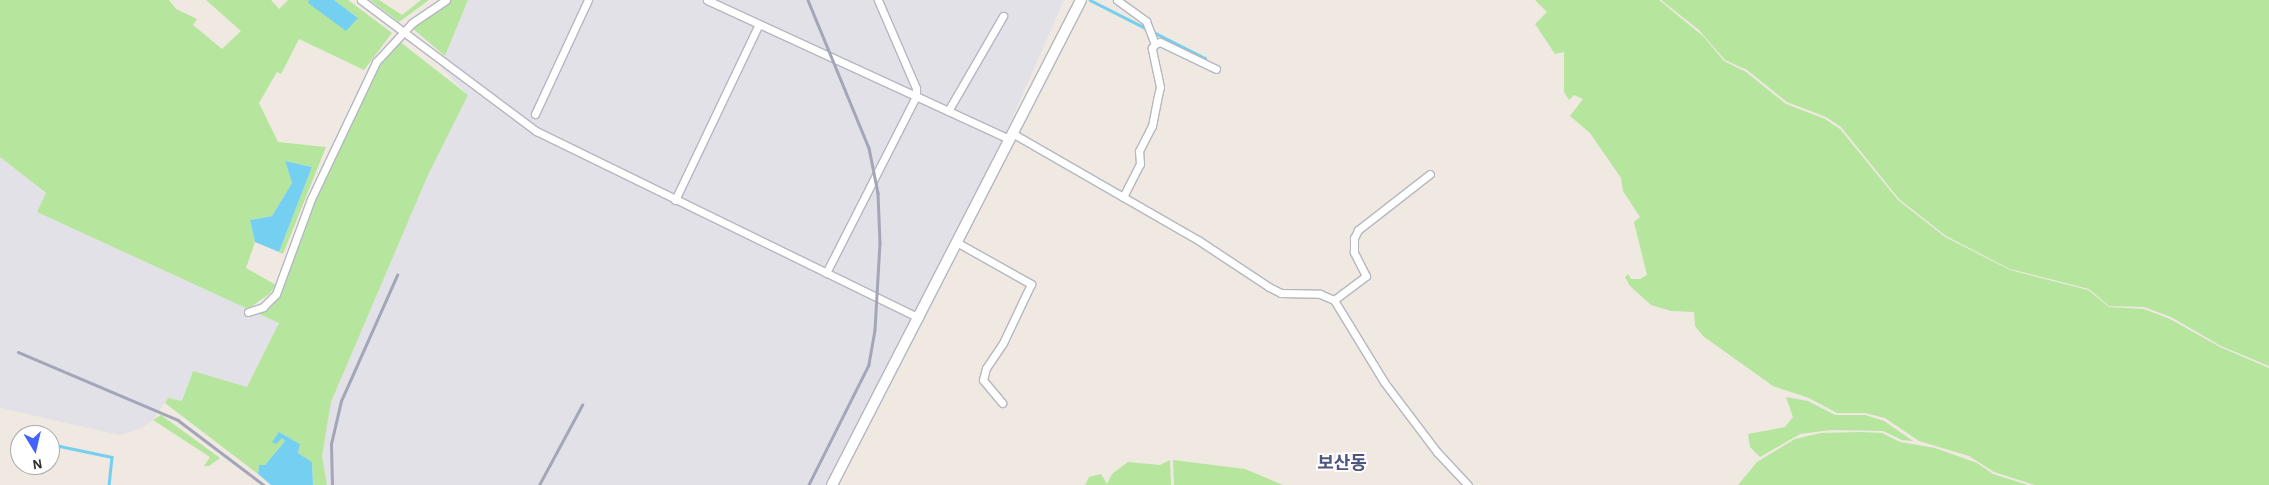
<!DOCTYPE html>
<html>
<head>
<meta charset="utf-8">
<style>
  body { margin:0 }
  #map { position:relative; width:2269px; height:485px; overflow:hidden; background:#efe9e1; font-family:"Alegreya Sans","Noto Sans KR",sans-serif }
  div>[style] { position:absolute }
  .industrial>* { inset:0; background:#e3e1e8 }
  .green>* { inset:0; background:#b6e59e }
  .water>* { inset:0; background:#75cff0 }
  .stream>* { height:2.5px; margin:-1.25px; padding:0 1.25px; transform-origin:1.25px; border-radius:1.25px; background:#75cff0 }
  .roads { filter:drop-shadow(1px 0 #b4b7c1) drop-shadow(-1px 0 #b4b7c1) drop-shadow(0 1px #b4b7c1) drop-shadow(0 -1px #b4b7c1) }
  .street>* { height:7px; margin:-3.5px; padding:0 3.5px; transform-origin:3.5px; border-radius:3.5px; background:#fff }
  .secondary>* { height:10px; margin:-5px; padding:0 5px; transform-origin:5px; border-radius:5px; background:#fff }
  .rail>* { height:2.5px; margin:-1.25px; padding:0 1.25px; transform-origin:1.25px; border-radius:1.25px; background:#a3a6b8 }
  span { translate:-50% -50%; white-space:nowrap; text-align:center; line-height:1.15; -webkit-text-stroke:4px #fff; paint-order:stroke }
  .quarter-label { font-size:18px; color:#4d5680; font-weight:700 }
  .north { position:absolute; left:10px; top:425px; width:50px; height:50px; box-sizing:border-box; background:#fff; border:1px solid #ababab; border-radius:50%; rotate:171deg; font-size:14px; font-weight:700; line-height:20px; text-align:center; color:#2e2e2e }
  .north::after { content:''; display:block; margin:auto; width:18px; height:22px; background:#4264fb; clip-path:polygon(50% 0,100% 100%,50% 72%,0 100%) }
</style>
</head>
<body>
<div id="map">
  <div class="industrial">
    <div style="clip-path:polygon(468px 0,1064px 0,999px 148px,829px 485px,327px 485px,322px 456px,331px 402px,428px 175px,468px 95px,441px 67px)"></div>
    <div style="clip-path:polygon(0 157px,46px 194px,37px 212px,279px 323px,247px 387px,193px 371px,182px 401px,168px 398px,153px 420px,140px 429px,119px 435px,0 408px)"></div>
  </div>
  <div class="green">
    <div style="clip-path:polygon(0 0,169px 0,176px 9px,197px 19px,193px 25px,222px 49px,241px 31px,206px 0,271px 0,279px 9px,288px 0,309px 0,309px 4px,358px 18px,334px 0,348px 0,392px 33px,364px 70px,299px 39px,281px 74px,277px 72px,259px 103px,278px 142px,326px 147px,283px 254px,279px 252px,312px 167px,285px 161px,292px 183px,272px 216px,250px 220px,255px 242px,246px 268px,276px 285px,269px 294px,248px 309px,37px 212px,46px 193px,0 157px)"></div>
    <div style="clip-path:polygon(370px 0,379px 0,402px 15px,421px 0,429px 0,399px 22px)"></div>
    <div style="clip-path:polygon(450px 0,468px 0,445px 56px,412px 28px)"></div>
    <div style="clip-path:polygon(1535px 0,1659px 0,1704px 37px,1724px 61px,1746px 72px,1786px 104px,1825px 119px,1840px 129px,1898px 200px,1945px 237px,2010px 270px,2088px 290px,2109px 307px,2144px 309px,2170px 319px,2220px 347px,2269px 368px,2269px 485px,2035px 485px,1994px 472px,1969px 456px,1919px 441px,1885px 418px,1865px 413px,1837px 413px,1809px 398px,1773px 386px,1703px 336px,1695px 326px,1694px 312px,1671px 311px,1651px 305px,1630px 286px,1625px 277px,1628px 274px,1631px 279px,1640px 279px,1647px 275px,1634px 222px,1640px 217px,1623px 191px,1621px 178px,1590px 133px,1570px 116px,1583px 99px,1574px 95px,1569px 100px,1564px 92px,1564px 52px,1555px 54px,1535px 24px,1547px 12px)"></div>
    <div style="clip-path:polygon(1661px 0,2269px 0,2269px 366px,2221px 346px,2171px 317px,2144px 307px,2109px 306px,2089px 289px,2010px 269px,1946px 236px,1899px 199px,1841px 127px,1826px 117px,1787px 102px,1747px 70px,1725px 60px,1699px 30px)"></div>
    <div style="clip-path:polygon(399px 41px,468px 95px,428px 175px,331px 402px,322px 456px,327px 485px,313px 485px,312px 462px,298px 453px,300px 444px,279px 432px,285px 441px,265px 465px,259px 465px,258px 474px,165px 403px,168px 398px,182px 401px,193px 371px,247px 387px,279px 323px,259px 314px,273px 305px,278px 296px,315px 198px,371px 78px)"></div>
    <div style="clip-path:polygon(1786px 397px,1808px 401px,1835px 415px,1865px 415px,1884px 421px,1913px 441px,1902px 440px,1883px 431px,1831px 430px,1800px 434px,1760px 457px,1750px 447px,1748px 434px,1785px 427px,1793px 417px)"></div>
    <div style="clip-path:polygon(161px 415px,220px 458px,209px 466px,204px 466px,210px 457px,153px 420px)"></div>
    <div style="clip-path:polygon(1861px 432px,1882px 433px,1900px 442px,1935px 448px,1977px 463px,1993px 474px,2028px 485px,1738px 485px,1757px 462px,1795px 439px,1821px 433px)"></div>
    <div style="clip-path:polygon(1170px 460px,1171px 485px,1085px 485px,1089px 477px,1101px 474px,1107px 484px,1112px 474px,1128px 462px,1160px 465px)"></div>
    <div style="clip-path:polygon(1173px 460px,1245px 469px,1283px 485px,1174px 485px)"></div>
  </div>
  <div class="water">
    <div style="clip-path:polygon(309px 0,334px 0,358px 18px,346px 31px,308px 3px)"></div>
    <div style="clip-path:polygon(285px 161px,312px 167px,279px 252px,255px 242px,250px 220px,272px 216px,292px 183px)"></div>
    <div style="clip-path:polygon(279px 432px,300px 444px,298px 453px,312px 462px,313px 485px,271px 485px,258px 474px,259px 465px,265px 465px,285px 441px,282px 438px,276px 444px,272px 442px)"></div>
  </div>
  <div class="stream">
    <div style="left:1090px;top:0;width:129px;rotate:26.8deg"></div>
    <div style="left:50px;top:444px;width:63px;rotate:11.8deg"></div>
    <div style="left:112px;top:457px;width:28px;rotate:96deg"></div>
  </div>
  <div class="roads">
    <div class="street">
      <div style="left:361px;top:0;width:219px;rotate:36.8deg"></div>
      <div style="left:536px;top:131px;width:426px;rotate:26deg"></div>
      <div style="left:707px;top:0;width:332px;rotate:24.7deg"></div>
      <div style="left:1117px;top:0;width:36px;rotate:36deg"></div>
      <div style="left:1146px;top:21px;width:25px;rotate:69deg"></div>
      <div style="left:948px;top:111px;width:110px;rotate:-59.9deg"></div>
      <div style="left:535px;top:114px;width:126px;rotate:-65.1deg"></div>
      <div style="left:1012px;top:133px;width:215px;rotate:29.9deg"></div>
      <div style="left:1198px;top:240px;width:85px;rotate:33.5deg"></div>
      <div style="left:1269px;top:287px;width:13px;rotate:27deg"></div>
      <div style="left:1281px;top:293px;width:39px;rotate:1deg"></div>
      <div style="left:1320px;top:294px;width:15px;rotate:23deg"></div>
      <div style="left:1334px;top:300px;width:96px;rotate:58.6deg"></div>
      <div style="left:1384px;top:382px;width:88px;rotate:52.9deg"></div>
      <div style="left:1437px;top:452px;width:45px;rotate:46.8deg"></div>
      <div style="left:1123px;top:197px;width:37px;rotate:-63deg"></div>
      <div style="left:1140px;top:164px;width:13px;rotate:-94deg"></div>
      <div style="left:1139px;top:151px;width:28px;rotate:-63deg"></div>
      <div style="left:1152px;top:126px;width:26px;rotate:-79deg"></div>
      <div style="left:1157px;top:100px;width:13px;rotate:-77deg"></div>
      <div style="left:1160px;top:87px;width:40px;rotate:-102deg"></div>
      <div style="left:1152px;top:48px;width:5px;rotate:-53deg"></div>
      <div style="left:1155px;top:44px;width:5px;rotate:-22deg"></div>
      <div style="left:1160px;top:42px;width:62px;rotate:25.7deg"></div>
      <div style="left:675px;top:200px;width:195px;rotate:-64.5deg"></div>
      <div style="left:958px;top:243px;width:84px;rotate:29.3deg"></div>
      <div style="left:1031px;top:284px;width:65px;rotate:115.4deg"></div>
      <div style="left:1003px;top:343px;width:30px;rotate:124deg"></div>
      <div style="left:986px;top:368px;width:12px;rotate:104deg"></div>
      <div style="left:983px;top:380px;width:30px;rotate:50deg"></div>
      <div style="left:826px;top:273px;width:199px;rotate:-63deg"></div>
      <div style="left:916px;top:96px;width:8px;rotate:-90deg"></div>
      <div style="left:916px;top:88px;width:96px;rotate:-113.4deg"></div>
      <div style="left:1334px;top:300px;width:40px;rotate:-37deg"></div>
      <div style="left:1366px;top:276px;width:27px;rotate:-117deg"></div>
      <div style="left:1354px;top:252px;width:14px;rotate:-90deg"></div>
      <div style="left:1354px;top:238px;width:9px;rotate:-63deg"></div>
      <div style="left:1358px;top:230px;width:91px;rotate:-37.9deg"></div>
      <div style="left:248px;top:312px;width:16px;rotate:-18deg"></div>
      <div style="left:263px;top:307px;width:18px;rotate:-45deg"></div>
      <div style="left:276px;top:294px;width:101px;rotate:-69.8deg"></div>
      <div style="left:311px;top:199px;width:152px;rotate:-64.6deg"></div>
      <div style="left:376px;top:62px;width:53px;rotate:-47.3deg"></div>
      <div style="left:412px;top:23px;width:41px;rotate:-34.1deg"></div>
    </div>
    <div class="secondary">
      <div style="left:832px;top:485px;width:545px;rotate:-62.82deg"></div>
    </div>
  </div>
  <div class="rail">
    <div style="left:808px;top:0;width:160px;rotate:67.6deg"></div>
    <div style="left:869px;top:148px;width:46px;rotate:78.7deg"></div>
    <div style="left:878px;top:193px;width:50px;rotate:87.7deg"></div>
    <div style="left:880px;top:243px;width:87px;rotate:93.3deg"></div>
    <div style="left:875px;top:330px;width:36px;rotate:100deg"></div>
    <div style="left:869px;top:365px;width:134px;rotate:116.6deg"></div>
    <div style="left:18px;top:352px;width:174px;rotate:23deg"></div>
    <div style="left:178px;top:420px;width:108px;rotate:37.1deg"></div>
    <div style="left:332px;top:485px;width:41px;rotate:-91.4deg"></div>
    <div style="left:331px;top:444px;width:44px;rotate:-76.9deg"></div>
    <div style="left:341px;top:401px;width:138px;rotate:-66deg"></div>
    <div style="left:539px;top:485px;width:91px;rotate:-61.7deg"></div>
  </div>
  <div class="quarter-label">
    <span style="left:1342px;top:464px">보산동</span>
  </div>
  <div class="north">N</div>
</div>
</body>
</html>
